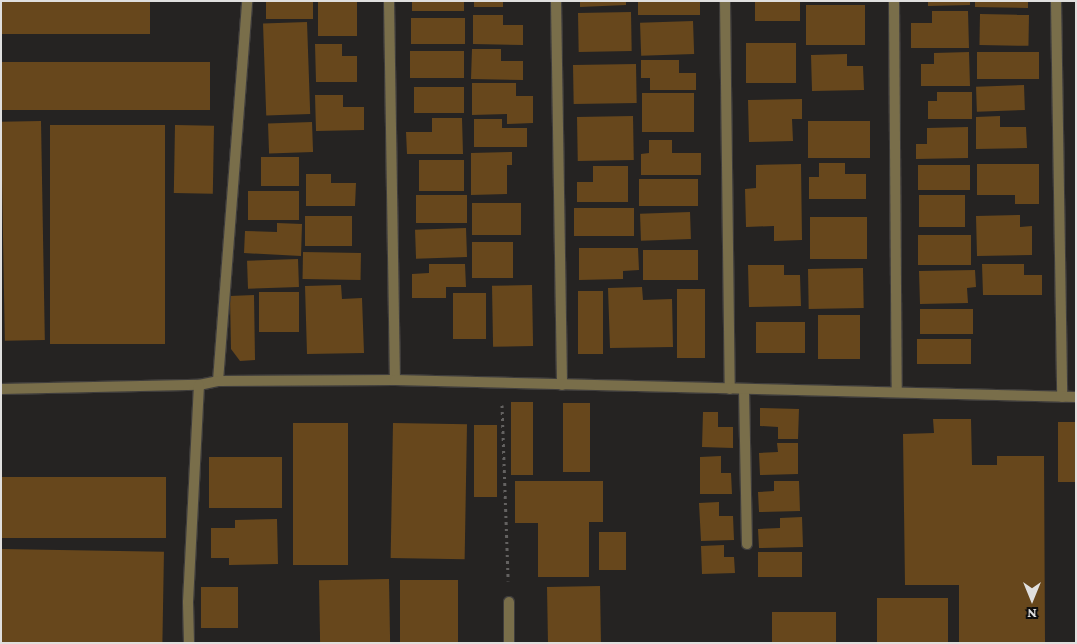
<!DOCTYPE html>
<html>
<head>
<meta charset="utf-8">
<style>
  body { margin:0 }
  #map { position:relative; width:1077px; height:644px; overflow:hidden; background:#252322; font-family:"Crimson Pro",serif }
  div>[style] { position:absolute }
  .building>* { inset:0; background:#67471c; transform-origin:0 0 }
  .path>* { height:3px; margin-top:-1.5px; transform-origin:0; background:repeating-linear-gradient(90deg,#646261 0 2.5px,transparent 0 6.5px) }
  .roads { filter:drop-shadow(1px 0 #3f3d3c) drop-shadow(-1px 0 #3f3d3c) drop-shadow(0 1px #3f3d3c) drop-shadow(0 -1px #3f3d3c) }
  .service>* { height:10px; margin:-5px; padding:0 5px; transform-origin:5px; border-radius:5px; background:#796e4a }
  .minor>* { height:10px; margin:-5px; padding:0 5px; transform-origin:5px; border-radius:5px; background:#796e4a }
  span { translate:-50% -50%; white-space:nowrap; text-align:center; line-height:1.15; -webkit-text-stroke:5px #0e0d0c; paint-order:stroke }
  .frame { position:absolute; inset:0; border:2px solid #e0dfde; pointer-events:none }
  .north { position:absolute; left:1007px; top:574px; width:50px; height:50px; -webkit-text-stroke:4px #0e0d0c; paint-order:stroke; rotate:180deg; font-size:14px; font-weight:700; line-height:20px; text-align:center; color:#e0dfde }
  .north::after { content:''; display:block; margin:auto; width:18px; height:22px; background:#e0dfde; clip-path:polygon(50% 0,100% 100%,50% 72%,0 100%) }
</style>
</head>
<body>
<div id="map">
  <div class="building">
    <div style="left:1px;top:1px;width:149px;height:33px"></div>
    <div style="left:266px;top:1px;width:47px;height:18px"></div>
    <div style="left:318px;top:1px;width:39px;height:35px"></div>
    <div style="left:412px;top:1px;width:52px;height:10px"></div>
    <div style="left:474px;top:1px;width:29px;height:6px"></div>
    <div style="clip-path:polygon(580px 1px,626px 1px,626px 5px,580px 7px)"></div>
    <div style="left:638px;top:1px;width:62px;height:14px"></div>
    <div style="left:755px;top:1px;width:45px;height:20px"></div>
    <div style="clip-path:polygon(928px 1px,970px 1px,970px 5px,928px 6px)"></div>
    <div style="clip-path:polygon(975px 1px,1028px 1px,1028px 8px,975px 7px)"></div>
    <div style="left:806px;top:5px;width:59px;height:40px"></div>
    <div style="clip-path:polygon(932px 11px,968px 11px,969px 48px,911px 48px,911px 23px,932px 23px)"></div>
    <div style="left:631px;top:12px;width:39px;height:53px;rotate:89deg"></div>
    <div style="left:980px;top:14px;width:49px;height:31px;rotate:1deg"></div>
    <div style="clip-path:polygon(473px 15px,503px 15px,503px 25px,523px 25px,523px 45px,473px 44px)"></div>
    <div style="left:465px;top:18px;width:26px;height:54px;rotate:90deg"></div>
    <div style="left:693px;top:21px;width:33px;height:53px;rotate:88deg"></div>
    <div style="left:307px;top:22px;width:92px;height:44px;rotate:88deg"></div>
    <div style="left:746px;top:43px;width:50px;height:40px"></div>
    <div style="clip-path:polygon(315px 44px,342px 44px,342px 56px,357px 56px,357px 82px,316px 82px)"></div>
    <div style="clip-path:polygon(472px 49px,501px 49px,501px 61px,523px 61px,523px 80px,471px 79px)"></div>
    <div style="left:464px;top:51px;width:27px;height:54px;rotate:90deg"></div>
    <div style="clip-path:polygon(969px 52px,970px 86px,921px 86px,921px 64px,934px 64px,934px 53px)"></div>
    <div style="left:977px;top:52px;width:62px;height:27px"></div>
    <div style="clip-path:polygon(847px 54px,847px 66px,863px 66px,864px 90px,812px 91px,811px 55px)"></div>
    <div style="clip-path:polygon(641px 60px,679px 60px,679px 73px,696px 73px,696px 90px,650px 90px,650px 78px,641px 78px)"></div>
    <div style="left:1px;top:62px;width:209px;height:48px"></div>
    <div style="left:636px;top:64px;width:39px;height:63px;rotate:89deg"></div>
    <div style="clip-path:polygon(472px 83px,516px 83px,516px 96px,533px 96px,533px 123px,507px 124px,507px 114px,472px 115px)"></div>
    <div style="left:1024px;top:85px;width:25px;height:48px;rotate:88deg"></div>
    <div style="left:414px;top:87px;width:50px;height:26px"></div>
    <div style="clip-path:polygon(937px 92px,972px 92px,972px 119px,928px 119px,928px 101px,937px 101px)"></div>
    <div style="left:642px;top:93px;width:52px;height:39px"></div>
    <div style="clip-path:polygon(315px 95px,343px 95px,343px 107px,364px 107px,364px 130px,316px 131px)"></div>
    <div style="clip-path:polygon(802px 99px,802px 119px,792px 119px,793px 141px,749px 142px,748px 100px)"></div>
    <div style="left:633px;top:116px;width:44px;height:56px;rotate:89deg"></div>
    <div style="clip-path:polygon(1000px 116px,1000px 127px,1026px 127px,1027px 148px,976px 149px,976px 117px)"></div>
    <div style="clip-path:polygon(432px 118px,462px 118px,463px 154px,407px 154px,406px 132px,432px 132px)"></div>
    <div style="clip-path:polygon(474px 119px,502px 119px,502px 128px,527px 128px,527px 147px,474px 147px)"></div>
    <div style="left:41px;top:121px;width:219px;height:40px;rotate:89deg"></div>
    <div style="left:808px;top:121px;width:62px;height:37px"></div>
    <div style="left:312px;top:122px;width:30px;height:44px;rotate:88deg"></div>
    <div style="left:50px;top:125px;width:115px;height:219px"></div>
    <div style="left:175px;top:125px;width:39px;height:68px;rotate:1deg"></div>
    <div style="clip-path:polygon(968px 127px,968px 158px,916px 159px,916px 144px,927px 144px,927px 128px)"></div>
    <div style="clip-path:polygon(649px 140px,672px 140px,672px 153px,701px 153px,701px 175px,641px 175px,641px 154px,649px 153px)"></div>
    <div style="clip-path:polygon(512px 152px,512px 165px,507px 165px,507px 194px,471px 195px,471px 153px)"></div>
    <div style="left:261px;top:157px;width:38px;height:29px"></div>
    <div style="left:464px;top:160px;width:31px;height:45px;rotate:90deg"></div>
    <div style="clip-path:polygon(819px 163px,845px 163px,845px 174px,866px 174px,866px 199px,809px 199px,809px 177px,819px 177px)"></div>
    <div style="clip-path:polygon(801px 164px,802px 240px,774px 241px,774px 226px,746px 227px,745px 189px,756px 188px,756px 165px)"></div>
    <div style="clip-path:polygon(977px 164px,1039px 164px,1039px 204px,1015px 204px,1015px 195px,977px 195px)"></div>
    <div style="left:970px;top:165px;width:25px;height:52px;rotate:90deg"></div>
    <div style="clip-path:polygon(593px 166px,628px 166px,628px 202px,577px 202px,577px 182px,593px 182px)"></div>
    <div style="clip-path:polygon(306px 174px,331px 174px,331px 183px,356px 183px,355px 206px,306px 206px)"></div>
    <div style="left:698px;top:179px;width:27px;height:59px;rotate:90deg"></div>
    <div style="left:248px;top:191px;width:51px;height:29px"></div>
    <div style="left:467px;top:195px;width:28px;height:51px;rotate:90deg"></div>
    <div style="left:919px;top:195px;width:46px;height:32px"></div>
    <div style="left:521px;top:203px;width:32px;height:49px;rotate:90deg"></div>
    <div style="left:634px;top:208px;width:28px;height:60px;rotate:90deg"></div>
    <div style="left:690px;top:212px;width:27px;height:50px;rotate:88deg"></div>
    <div style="clip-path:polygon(1020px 215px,1020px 227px,1032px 226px,1032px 255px,977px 256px,976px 216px)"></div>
    <div style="left:352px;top:216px;width:30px;height:47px;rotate:90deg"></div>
    <div style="left:810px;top:217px;width:57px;height:42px"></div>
    <div style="clip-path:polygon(277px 223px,302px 224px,301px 256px,244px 253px,245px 231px,277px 232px)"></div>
    <div style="left:466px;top:228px;width:29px;height:51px;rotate:88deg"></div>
    <div style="left:918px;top:235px;width:53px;height:30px"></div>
    <div style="left:513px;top:242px;width:36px;height:41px;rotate:90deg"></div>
    <div style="clip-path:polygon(579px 248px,638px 248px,639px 270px,623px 271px,623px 279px,579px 280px)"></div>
    <div style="left:698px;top:250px;width:30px;height:55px;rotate:90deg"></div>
    <div style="left:303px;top:252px;width:58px;height:27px;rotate:1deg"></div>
    <div style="left:298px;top:259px;width:28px;height:51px;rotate:88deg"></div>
    <div style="clip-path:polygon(429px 264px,465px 264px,466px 287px,446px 287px,446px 298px,412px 298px,412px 274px,429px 273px)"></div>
    <div style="clip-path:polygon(982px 264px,1024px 264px,1024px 275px,1042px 275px,1042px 295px,983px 295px)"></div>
    <div style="clip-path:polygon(748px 265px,784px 265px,784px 275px,800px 275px,801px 306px,749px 307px)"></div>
    <div style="left:863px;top:268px;width:40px;height:55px;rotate:89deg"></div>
    <div style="clip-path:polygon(975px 270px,976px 287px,967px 288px,968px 303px,920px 304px,919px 271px)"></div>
    <div style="clip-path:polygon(341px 285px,342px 299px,362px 298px,364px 353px,307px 354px,305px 286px)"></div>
    <div style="left:532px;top:285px;width:61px;height:40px;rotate:89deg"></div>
    <div style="clip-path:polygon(642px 287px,643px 300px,672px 299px,673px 347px,610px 348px,608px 288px)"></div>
    <div style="left:677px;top:289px;width:28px;height:69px"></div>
    <div style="left:578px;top:291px;width:25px;height:63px"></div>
    <div style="left:299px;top:292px;width:40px;height:40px;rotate:90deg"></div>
    <div style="left:453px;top:293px;width:33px;height:46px"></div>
    <div style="clip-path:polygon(254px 295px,255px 360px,240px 361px,231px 349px,230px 296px)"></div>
    <div style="left:973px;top:309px;width:25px;height:53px;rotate:90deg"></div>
    <div style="left:860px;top:315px;width:44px;height:42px;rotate:90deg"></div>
    <div style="left:756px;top:322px;width:49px;height:31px"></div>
    <div style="left:917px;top:339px;width:54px;height:25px"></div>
    <div style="left:511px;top:402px;width:22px;height:73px"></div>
    <div style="left:563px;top:403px;width:27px;height:69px"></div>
    <div style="clip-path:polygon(760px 408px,799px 409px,798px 439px,778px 439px,778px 427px,760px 426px)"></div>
    <div style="clip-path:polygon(703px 412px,718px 412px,718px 427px,733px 427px,733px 448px,702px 447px)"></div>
    <div style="clip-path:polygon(933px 419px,971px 419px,972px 465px,997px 465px,997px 456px,1044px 456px,1045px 643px,959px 643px,959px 585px,905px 585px,903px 434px,934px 433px)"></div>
    <div style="left:1058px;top:422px;width:18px;height:60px"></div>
    <div style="left:293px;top:423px;width:55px;height:142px"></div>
    <div style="left:393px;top:423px;width:74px;height:135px;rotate:1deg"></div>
    <div style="left:474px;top:425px;width:23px;height:72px"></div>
    <div style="clip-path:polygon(777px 443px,798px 443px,798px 474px,760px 475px,759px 453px,778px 452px)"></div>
    <div style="clip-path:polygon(721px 456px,721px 473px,731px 473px,732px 494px,700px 494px,700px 457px)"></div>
    <div style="left:209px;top:457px;width:73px;height:51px"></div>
    <div style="left:1px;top:477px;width:165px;height:61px"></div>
    <div style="clip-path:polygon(515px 481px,603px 481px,603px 522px,589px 522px,589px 577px,538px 577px,538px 523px,515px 523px)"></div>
    <div style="clip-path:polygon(774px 481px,799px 481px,800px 511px,759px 512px,758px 492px,774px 491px)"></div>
    <div style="clip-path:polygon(719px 502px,719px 516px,733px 516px,734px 540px,701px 541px,699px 503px)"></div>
    <div style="clip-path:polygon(802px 517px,803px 547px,759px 548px,758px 529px,780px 528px,780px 518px)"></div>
    <div style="clip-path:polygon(277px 519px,278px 564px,229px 565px,229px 558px,211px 558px,211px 528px,235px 528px,235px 520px)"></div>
    <div style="left:599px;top:532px;width:27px;height:38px"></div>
    <div style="clip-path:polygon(724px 545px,724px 557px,734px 557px,735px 573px,702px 574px,701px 546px)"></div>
    <div style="left:1px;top:549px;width:163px;height:94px;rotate:1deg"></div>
    <div style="left:758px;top:552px;width:44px;height:25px"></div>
    <div style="left:389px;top:579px;width:64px;height:70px;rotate:89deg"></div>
    <div style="left:400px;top:580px;width:58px;height:63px"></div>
    <div style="left:600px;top:586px;width:57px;height:53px;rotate:89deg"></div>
    <div style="left:201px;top:587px;width:37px;height:41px"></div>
    <div style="left:877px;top:598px;width:71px;height:45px"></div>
    <div style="left:772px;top:612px;width:64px;height:31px"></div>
  </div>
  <div class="path">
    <div style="left:502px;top:405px;width:176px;rotate:88deg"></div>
  </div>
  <div class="roads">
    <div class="service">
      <div style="left:744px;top:389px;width:155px;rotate:88.9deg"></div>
    </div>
    <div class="minor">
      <div style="left:389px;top:1px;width:379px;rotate:89.1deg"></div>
      <div style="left:556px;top:1px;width:384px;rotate:89.1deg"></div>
      <div style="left:725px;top:1px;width:388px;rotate:89.3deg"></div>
      <div style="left:894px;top:1px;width:390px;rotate:89.6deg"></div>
      <div style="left:1056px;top:1px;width:396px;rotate:89.1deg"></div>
      <div style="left:218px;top:381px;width:381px;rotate:-85.6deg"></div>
      <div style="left:1px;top:389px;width:198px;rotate:-1.2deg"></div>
      <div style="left:199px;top:385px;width:19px;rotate:-12deg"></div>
      <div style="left:218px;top:381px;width:177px;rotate:-0.3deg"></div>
      <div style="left:395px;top:380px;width:681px;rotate:1.43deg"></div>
      <div style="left:189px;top:643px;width:41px;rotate:-91.4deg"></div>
      <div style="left:188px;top:602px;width:217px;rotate:-87.1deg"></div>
      <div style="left:509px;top:643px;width:41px;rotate:-90deg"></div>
    </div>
  </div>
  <div class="frame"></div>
  <div class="north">N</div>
</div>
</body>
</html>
